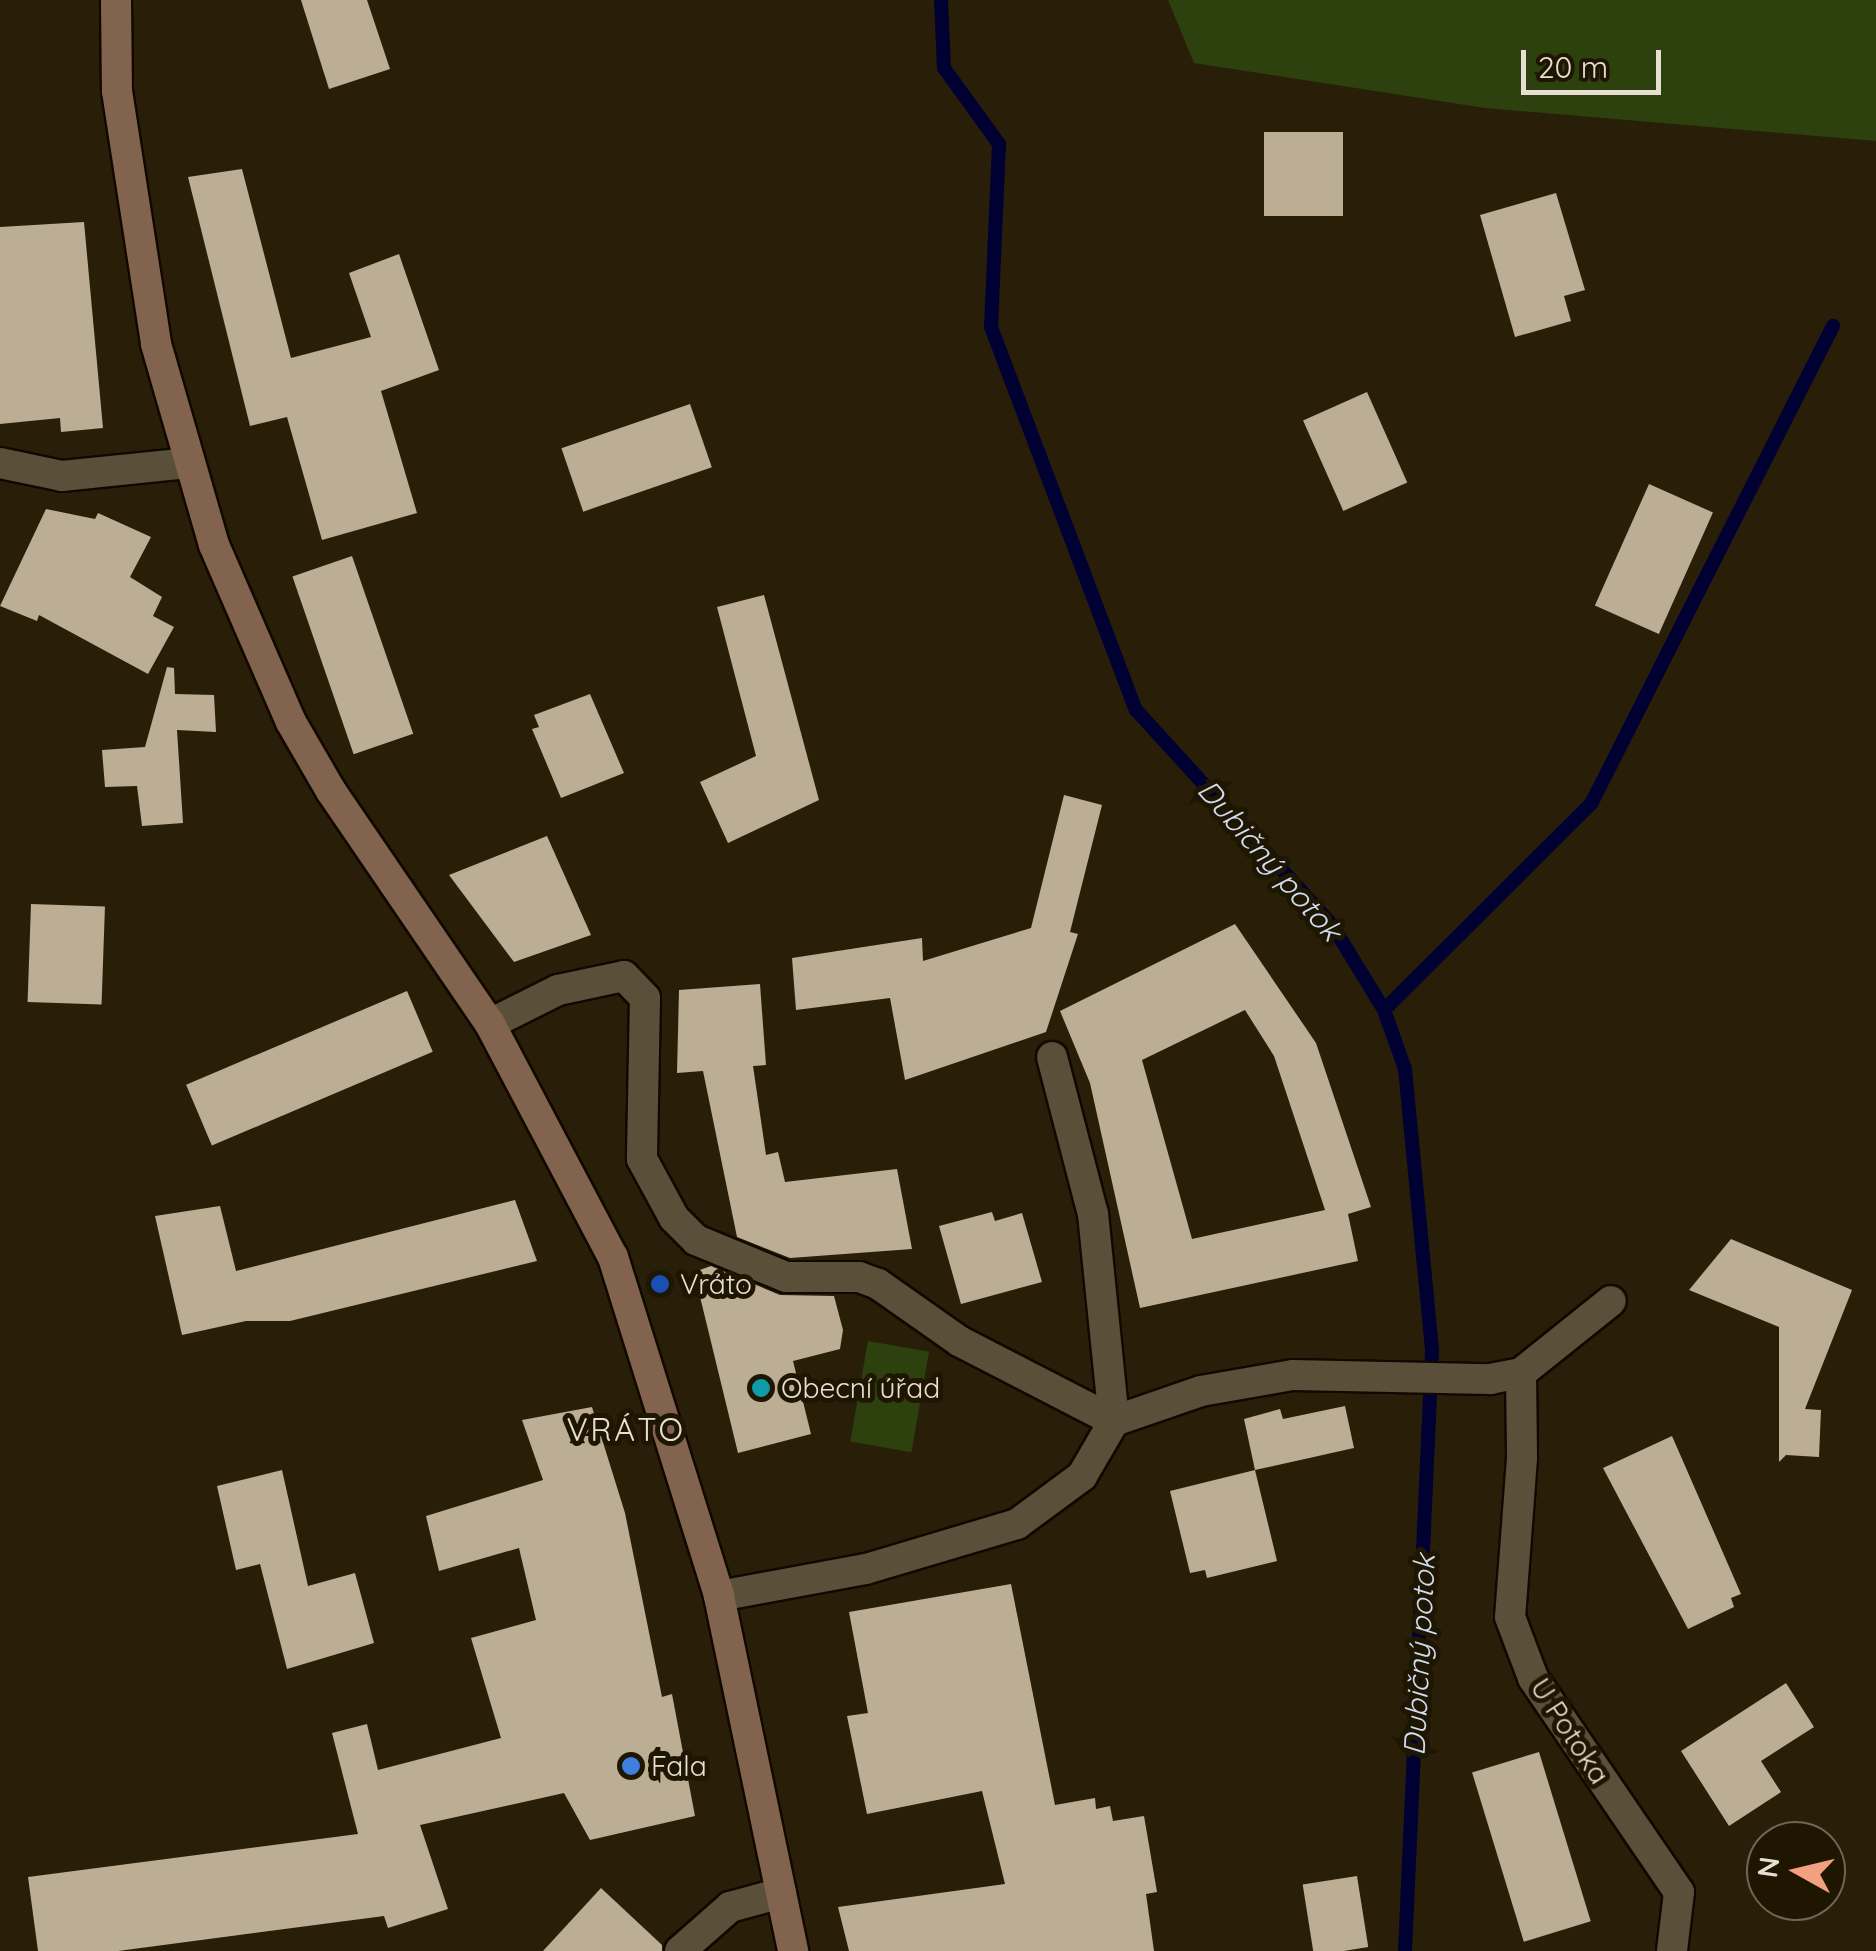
<!DOCTYPE html>
<html>
<head>
<meta charset="utf-8">
<style>
  body { margin:0 }
  #map { position:relative; width:1876px; height:1951px; overflow:hidden; background:#291f09; font-family:Quicksand,sans-serif }
  div>[style] { position:absolute }
  .green>* { inset:0; background:#2c410d; transform-origin:0 0 }
  .stream>* { height:14px; margin:-7px; padding:0 7px; transform-origin:7px; border-radius:7px; background:#000132 }
  .building>* { inset:0; background:#bbae95; transform-origin:0 0 }
  .roads { filter:drop-shadow(2px 0 #110800) drop-shadow(-2px 0 #110800) drop-shadow(0 2px #110800) drop-shadow(0 -2px #110800) }
  .street>* { height:30px; margin:-15px; padding:0 15px; transform-origin:15px; border-radius:15px; background:#5a4f38 }
  .secondary>* { height:30px; margin:-15px; padding:0 15px; transform-origin:15px; border-radius:15px; background:#82644e }
  .dots>* { width:28px; height:28px; translate:-50% -50%; box-sizing:border-box; border:5px solid #1f1602; border-radius:50% }
  span { translate:-50% -50%; white-space:nowrap; text-align:center; line-height:1.15; -webkit-text-stroke:10px #1f1602; paint-order:stroke }
  .poi-label { font-size:28px; color:#e6dfd2 }
  .left { translate:0 -50%; text-align:left }
  .street-label { font-size:28px; color:#e6dfd2 }
  .water-label { font-size:30px; color:#d0dcf1; font-style:italic }
  .quarter-label { font-size:32px; color:#e6dfd2; letter-spacing:2.5px }
  .north { position:absolute; left:1746px; top:1821px; width:100px; height:100px; box-sizing:border-box; background:#1f1602; border:2px solid #6f6655; border-radius:50%; rotate:278deg; font-size:28px; font-weight:700; line-height:40px; text-align:center; color:#e6dfd2 }
  .north::after { content:''; display:block; margin:auto; width:35px; height:45px; background:#f3a081; clip-path:polygon(50% 0,100% 100%,50% 72%,0 100%) }
  .scale { position:absolute; left:1521px; top:50px; width:140px; height:45px; box-sizing:border-box; border:5px solid #e6dfd2; border-top:0; padding-left:12px; font-size:30px; line-height:35px; white-space:nowrap; color:#e6dfd2; -webkit-text-stroke:8px #1f1602; paint-order:stroke }
</style>
</head>
<body>
<div id="map">
  <div class="green">
    <div style="clip-path:polygon(1168px 0,1876px 0,1876px 141px,1485px 108px,1194px 63px)"></div>
    <div style="left:868px;top:1341px;width:62px;height:102px;rotate:10deg"></div>
  </div>
  <div class="stream">
    <div style="left:941px;top:0;width:68px;rotate:87.5deg"></div>
    <div style="left:944px;top:68px;width:94px;rotate:54.1deg"></div>
    <div style="left:999px;top:144px;width:183px;rotate:92.5deg"></div>
    <div style="left:991px;top:327px;width:410px;rotate:69.3deg"></div>
    <div style="left:1136px;top:710px;width:291px;rotate:47.6deg"></div>
    <div style="left:1332px;top:925px;width:100px;rotate:58.5deg"></div>
    <div style="left:1384px;top:1010px;width:63px;rotate:70.4deg"></div>
    <div style="left:1405px;top:1069px;width:283px;rotate:84.5deg"></div>
    <div style="left:1432px;top:1351px;width:601px;rotate:92.58deg"></div>
    <div style="left:1384px;top:1010px;width:292px;rotate:-44.9deg"></div>
    <div style="left:1591px;top:804px;width:536px;rotate:-63.15deg"></div>
  </div>
  <div class="building">
    <div style="clip-path:polygon(301px 0,367px 0,390px 69px,329px 89px)"></div>
    <div style="left:1264px;top:132px;width:79px;height:84px"></div>
    <div style="clip-path:polygon(242px 169px,291px 358px,371px 337px,349px 273px,399px 254px,439px 370px,381px 391px,417px 513px,322px 540px,287px 417px,250px 426px,188px 177px)"></div>
    <div style="clip-path:polygon(1556px 193px,1585px 290px,1564px 296px,1571px 321px,1515px 337px,1480px 215px)"></div>
    <div style="clip-path:polygon(84px 222px,103px 428px,61px 432px,60px 418px,0 424px,0 227px)"></div>
    <div style="left:1367px;top:392px;width:99px;height:70px;rotate:66deg"></div>
    <div style="left:690px;top:404px;width:67px;height:136px;rotate:71deg"></div>
    <div style="left:1649px;top:484px;width:70px;height:133px;rotate:24deg"></div>
    <div style="clip-path:polygon(46px 509px,95px 519px,98px 513px,151px 537px,130px 577px,162px 597px,153px 616px,174px 627px,148px 674px,39px 615px,37px 621px,0 606px)"></div>
    <div style="left:352px;top:556px;width:188px;height:63px;rotate:71deg"></div>
    <div style="clip-path:polygon(764px 595px,819px 800px,728px 843px,700px 782px,756px 756px,717px 607px)"></div>
    <div style="clip-path:polygon(167px 667px,174px 668px,175px 694px,214px 695px,216px 732px,177px 730px,183px 823px,142px 826px,137px 786px,105px 787px,102px 750px,145px 747px)"></div>
    <div style="clip-path:polygon(590px 694px,624px 773px,561px 798px,532px 729px,539px 727px,534px 715px)"></div>
    <div style="clip-path:polygon(1064px 795px,1102px 805px,1070px 932px,1078px 934px,1046px 1032px,905px 1080px,890px 998px,796px 1010px,792px 958px,922px 938px,923px 961px,1031px 928px)"></div>
    <div style="clip-path:polygon(547px 836px,591px 935px,514px 962px,449px 875px)"></div>
    <div style="left:31px;top:904px;width:74px;height:98px;rotate:2deg"></div>
    <div style="clip-path:polygon(evenodd,1235px 924px,1316px 1043px,1371px 1207px,1348px 1214px,1358px 1261px,1140px 1308px,1090px 1083px,1060px 1011px,1235px 924px,1245px 1010px,1274px 1056px,1325px 1210px,1192px 1239px,1142px 1060px,1245px 1010px)"></div>
    <div style="clip-path:polygon(760px 984px,766px 1065px,753px 1066px,766px 1155px,778px 1152px,785px 1182px,897px 1169px,912px 1249px,790px 1258px,737px 1237px,703px 1071px,677px 1073px,679px 990px)"></div>
    <div style="left:407px;top:991px;width:66px;height:240px;rotate:67deg"></div>
    <div style="clip-path:polygon(515px 1200px,537px 1261px,290px 1321px,246px 1321px,182px 1335px,155px 1216px,220px 1206px,236px 1271px)"></div>
    <div style="clip-path:polygon(992px 1212px,995px 1221px,1022px 1213px,1042px 1282px,961px 1304px,939px 1226px)"></div>
    <div style="clip-path:polygon(1731px 1239px,1852px 1290px,1805px 1409px,1821px 1410px,1819px 1457px,1786px 1455px,1779px 1462px,1779px 1327px,1689px 1290px)"></div>
    <div style="clip-path:polygon(711px 1266px,780px 1295px,834px 1296px,843px 1330px,840px 1349px,793px 1361px,811px 1434px,738px 1453px,694px 1272px)"></div>
    <div style="clip-path:polygon(1345px 1406px,1354px 1448px,1255px 1470px,1277px 1561px,1207px 1578px,1205px 1570px,1190px 1573px,1170px 1491px,1255px 1470px,1244px 1419px,1280px 1409px,1283px 1419px)"></div>
    <div style="clip-path:polygon(592px 1407px,625px 1513px,662px 1697px,672px 1694px,695px 1816px,590px 1840px,564px 1793px,420px 1825px,448px 1909px,388px 1928px,384px 1916px,118px 1951px,38px 1951px,28px 1877px,358px 1834px,332px 1733px,367px 1724px,378px 1770px,501px 1738px,471px 1638px,536px 1620px,519px 1548px,439px 1571px,426px 1516px,543px 1480px,522px 1420px)"></div>
    <div style="clip-path:polygon(1672px 1436px,1741px 1594px,1731px 1598px,1734px 1607px,1688px 1629px,1603px 1468px)"></div>
    <div style="clip-path:polygon(282px 1470px,308px 1586px,355px 1573px,374px 1643px,287px 1669px,260px 1564px,236px 1570px,217px 1486px)"></div>
    <div style="clip-path:polygon(1011px 1584px,1055px 1805px,1095px 1798px,1096px 1809px,1110px 1806px,1113px 1821px,1144px 1816px,1157px 1892px,1146px 1894px,1154px 1951px,849px 1951px,838px 1907px,1005px 1884px,982px 1791px,867px 1814px,847px 1716px,868px 1713px,849px 1612px)"></div>
    <div style="clip-path:polygon(1786px 1683px,1814px 1727px,1761px 1761px,1781px 1792px,1729px 1826px,1681px 1751px)"></div>
    <div style="left:1539px;top:1752px;width:177px;height:70px;rotate:73deg"></div>
    <div style="left:1357px;top:1876px;width:72px;height:55px;rotate:81deg"></div>
    <div style="clip-path:polygon(601px 1888px,662px 1945px,662px 1951px,543px 1951px)"></div>
  </div>
  <div class="roads">
    <div class="street">
      <div style="left:0;top:463px;width:63px;rotate:11.8deg"></div>
      <div style="left:62px;top:476px;width:126px;rotate:-5.9deg"></div>
      <div style="left:490px;top:1024px;width:76px;rotate:-26.6deg"></div>
      <div style="left:558px;top:990px;width:67px;rotate:-12deg"></div>
      <div style="left:624px;top:976px;width:30px;rotate:46deg"></div>
      <div style="left:645px;top:998px;width:161px;rotate:91.1deg"></div>
      <div style="left:642px;top:1159px;width:67px;rotate:61.5deg"></div>
      <div style="left:674px;top:1218px;width:31px;rotate:45deg"></div>
      <div style="left:696px;top:1240px;width:97px;rotate:22.3deg"></div>
      <div style="left:786px;top:1277px;width:73px"></div>
      <div style="left:859px;top:1277px;width:20px;rotate:20deg"></div>
      <div style="left:878px;top:1284px;width:99px;rotate:35.1deg"></div>
      <div style="left:959px;top:1341px;width:174px;rotate:27.3deg"></div>
      <div style="left:1052px;top:1057px;width:162px;rotate:75.4deg"></div>
      <div style="left:1093px;top:1214px;width:208px;rotate:84.2deg"></div>
      <div style="left:1521px;top:1373px;width:85px;rotate:89.3deg"></div>
      <div style="left:1522px;top:1458px;width:159px;rotate:94.3deg"></div>
      <div style="left:1510px;top:1617px;width:65px;rotate:69.3deg"></div>
      <div style="left:1533px;top:1678px;width:259px;rotate:55.7deg"></div>
      <div style="left:1679px;top:1892px;width:59px;rotate:96.8deg"></div>
      <div style="left:719px;top:1596px;width:149px;rotate:-10.4deg"></div>
      <div style="left:866px;top:1569px;width:158px;rotate:-16.6deg"></div>
      <div style="left:1017px;top:1524px;width:81px;rotate:-36.4deg"></div>
      <div style="left:1082px;top:1476px;width:64px;rotate:-59.8deg"></div>
      <div style="left:1114px;top:1421px;width:92px;rotate:-19deg"></div>
      <div style="left:1201px;top:1391px;width:93px;rotate:-9.9deg"></div>
      <div style="left:1293px;top:1375px;width:197px;rotate:1.2deg"></div>
      <div style="left:1490px;top:1379px;width:32px;rotate:-11deg"></div>
      <div style="left:1521px;top:1373px;width:115px;rotate:-38.7deg"></div>
      <div style="left:680px;top:1951px;width:67px;rotate:-41.3deg"></div>
      <div style="left:730px;top:1907px;width:53px;rotate:-15.4deg"></div>
    </div>
    <div class="secondary">
      <div style="left:116px;top:0;width:91px;rotate:89.4deg"></div>
      <div style="left:117px;top:91px;width:256px;rotate:81.2deg"></div>
      <div style="left:156px;top:344px;width:209px;rotate:73.9deg"></div>
      <div style="left:214px;top:545px;width:193px;rotate:66.5deg"></div>
      <div style="left:291px;top:722px;width:80px;rotate:59.9deg"></div>
      <div style="left:331px;top:791px;width:282px;rotate:55.7deg"></div>
      <div style="left:490px;top:1024px;width:263px;rotate:62.2deg"></div>
      <div style="left:613px;top:1257px;width:355px;rotate:72.6deg"></div>
      <div style="left:719px;top:1596px;width:363px;rotate:78.2deg"></div>
    </div>
  </div>
  <div class="dots">
    <div style="left:660px;top:1284px;background:#1a4fb4"></div>
    <div style="left:761px;top:1388px;background:#0f9aa8"></div>
    <div style="left:631px;top:1766px;background:#3f7fe0"></div>
  </div>
  <div class="poi-label">
    <span class="left" style="left:680px;top:1284px">Vráto</span>
    <span class="left" style="left:781px;top:1388px">Obecní úřad</span>
    <span class="left" style="left:651px;top:1766px">Fala</span>
  </div>
  <div class="street-label">
    <span style="left:1570px;top:1731px;rotate:57deg">U Potoka</span>
  </div>
  <div class="water-label">
    <span style="left:1270px;top:860px;rotate:49deg">Dubičný potok</span>
    <span style="left:1419px;top:1655px;rotate:-87deg">Dubičný potok</span>
  </div>
  <div class="quarter-label">
    <span style="left:626px;top:1429px">VRÁTO</span>
  </div>
  <div class="north">N</div>
  <div class="scale">20 m</div>
</div>
</body>
</html>
